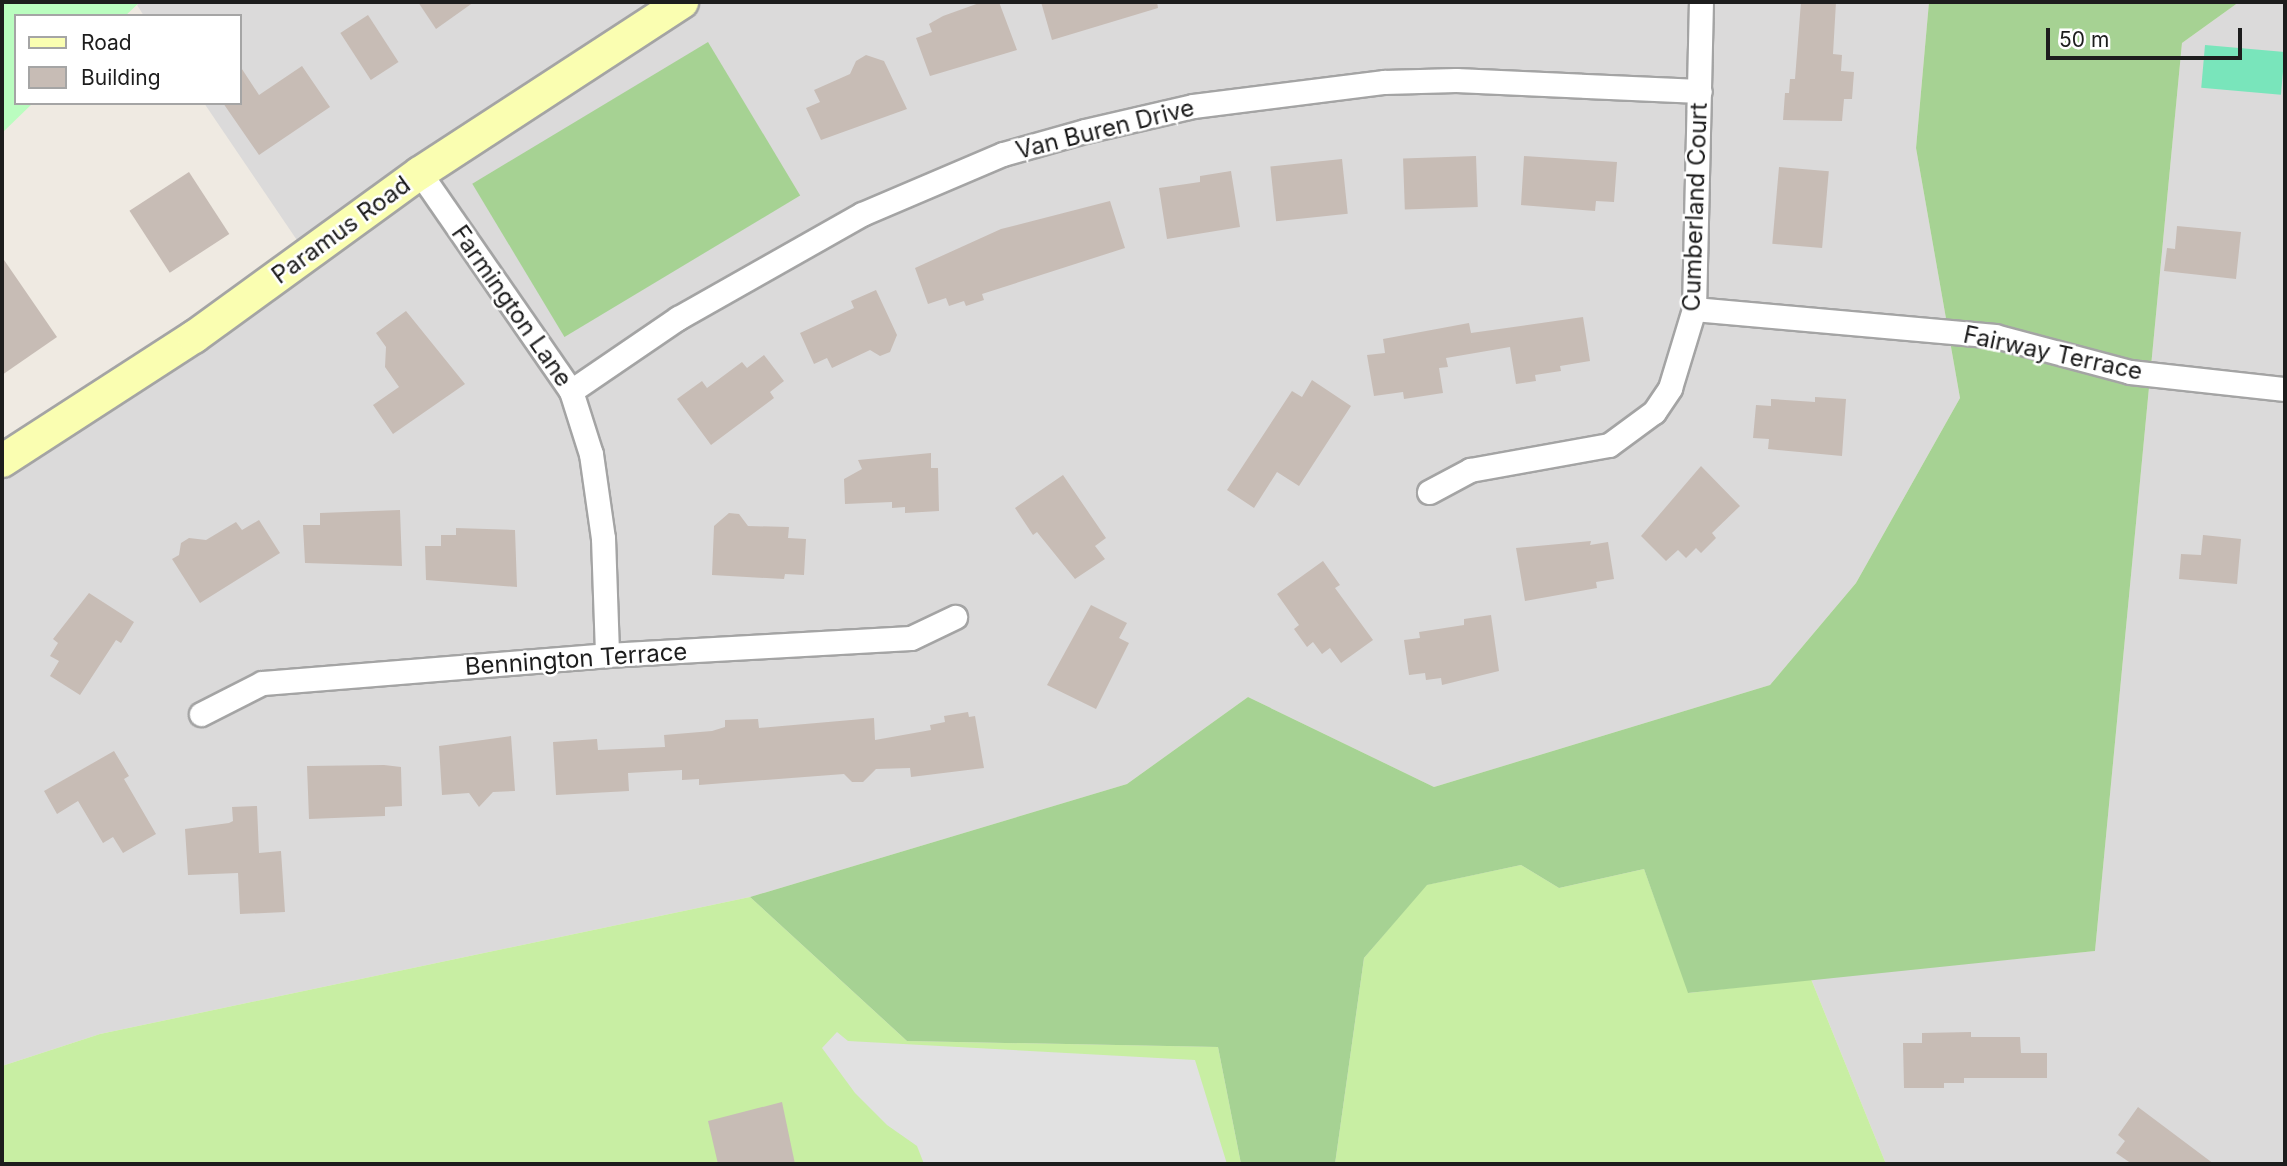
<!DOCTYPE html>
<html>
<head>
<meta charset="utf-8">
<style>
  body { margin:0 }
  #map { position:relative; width:2287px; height:1166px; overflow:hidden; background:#efeae2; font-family:Inter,sans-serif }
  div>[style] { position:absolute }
  .residential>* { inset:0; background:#dbdada }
  .grass>* { inset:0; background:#c8eea3 }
  .forest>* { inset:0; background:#a6d293; transform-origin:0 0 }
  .park>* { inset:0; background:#bafdbf }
  .pitch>* { inset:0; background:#79e5bb; transform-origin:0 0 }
  .parking>* { inset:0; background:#e1e1e1 }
  .building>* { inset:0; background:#c7bcb5; transform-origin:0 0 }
  .roads { filter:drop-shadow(2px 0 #a4a4a4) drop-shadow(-2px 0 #a4a4a4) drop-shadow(0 2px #a4a4a4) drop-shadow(0 -2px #a4a4a4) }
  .street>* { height:23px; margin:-11.5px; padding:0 11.5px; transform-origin:11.5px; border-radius:11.5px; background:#fff }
  .secondary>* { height:32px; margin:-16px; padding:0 16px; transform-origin:16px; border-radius:16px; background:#fafeb1 }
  span { translate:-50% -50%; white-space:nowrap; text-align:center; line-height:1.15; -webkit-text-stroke:5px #fff; paint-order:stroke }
  .street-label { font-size:24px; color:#1d1d1d }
  .frame { position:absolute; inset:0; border:4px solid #1d1d1d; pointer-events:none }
  .legend { position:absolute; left:14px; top:14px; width:228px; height:91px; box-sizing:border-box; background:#fff; border:2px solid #a5a5a5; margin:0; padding:9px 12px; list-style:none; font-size:21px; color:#1d1d1d }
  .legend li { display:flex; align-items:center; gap:14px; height:35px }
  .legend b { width:35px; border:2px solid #a5a5a5 }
  .scale { position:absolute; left:2046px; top:28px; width:196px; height:32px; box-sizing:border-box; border:4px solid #1d1d1d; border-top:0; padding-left:9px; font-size:21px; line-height:24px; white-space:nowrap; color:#1d1d1d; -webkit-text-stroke:5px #fff; paint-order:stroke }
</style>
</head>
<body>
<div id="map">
  <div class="residential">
    <div style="clip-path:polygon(140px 2px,1929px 2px,1916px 148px,1960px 398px,1856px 583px,1770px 685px,1434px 787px,1248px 697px,1127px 784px,750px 897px,100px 1034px,2px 1066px,2px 457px,307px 255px,204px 103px,240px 103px,240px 16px,144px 16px,137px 5px)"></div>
    <div style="clip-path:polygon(2239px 2px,2285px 2px,2285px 1164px,1886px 1164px,1811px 979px,2095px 951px,2182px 43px)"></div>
  </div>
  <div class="grass">
    <div style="clip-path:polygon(1521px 865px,1559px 888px,1644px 869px,1689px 993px,1811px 979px,1886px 1164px,1335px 1164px,1364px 958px,1426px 885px)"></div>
    <div style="clip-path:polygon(750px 897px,907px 1041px,1218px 1047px,1241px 1164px,2px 1164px,2px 1066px,100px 1034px)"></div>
  </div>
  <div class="forest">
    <div style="clip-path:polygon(1929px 2px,2239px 2px,2182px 43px,2095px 951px,1688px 993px,1644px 869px,1559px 888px,1521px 865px,1427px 885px,1364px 958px,1335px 1164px,1241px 1164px,1218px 1047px,907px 1041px,750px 897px,1127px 784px,1248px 697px,1434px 787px,1770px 685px,1856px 583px,1960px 398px,1916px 148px)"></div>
    <div style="left:708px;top:42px;width:179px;height:275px;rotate:59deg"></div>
  </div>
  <div class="park">
    <div style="clip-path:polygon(2px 2px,140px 2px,125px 16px,16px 16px,16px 103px,33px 103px,2px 133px)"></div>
  </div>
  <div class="pitch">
    <div style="left:2205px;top:45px;width:80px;height:43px;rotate:5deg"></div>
  </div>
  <div class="parking">
    <div style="clip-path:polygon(837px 1032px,848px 1041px,1195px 1060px,1227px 1164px,924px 1164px,917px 1146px,887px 1125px,855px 1093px,822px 1048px)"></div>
  </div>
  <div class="building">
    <div style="clip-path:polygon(418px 2px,474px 2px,436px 29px)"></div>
    <div style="clip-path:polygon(982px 2px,999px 2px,1017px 50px,930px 76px,916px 38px,932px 32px,929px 24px,943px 16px)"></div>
    <div style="clip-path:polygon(1041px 2px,1157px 2px,1158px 8px,1052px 40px)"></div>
    <div style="clip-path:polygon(1801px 2px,1836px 2px,1833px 54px,1842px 55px,1841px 71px,1854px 72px,1852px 99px,1844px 99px,1842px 121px,1783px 120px,1785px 93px,1789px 93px,1790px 79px,1795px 79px)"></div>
    <div style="left:368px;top:15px;width:56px;height:33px;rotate:57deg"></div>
    <div style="clip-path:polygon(866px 55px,884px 61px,907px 109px,821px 140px,806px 108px,820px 102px,814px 90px,850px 74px,856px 61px)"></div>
    <div style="clip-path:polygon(240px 66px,259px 95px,302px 66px,330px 107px,259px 155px,223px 103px,240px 103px)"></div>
    <div style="left:1476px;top:156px;width:51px;height:73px;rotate:88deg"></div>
    <div style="clip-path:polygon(1524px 156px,1617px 162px,1614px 202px,1596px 201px,1595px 211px,1521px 205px)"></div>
    <div style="left:1342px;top:159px;width:55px;height:72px;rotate:84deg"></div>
    <div style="left:1779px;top:167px;width:50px;height:77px;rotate:5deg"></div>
    <div style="clip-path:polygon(1231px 171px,1240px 227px,1167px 239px,1159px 188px,1200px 182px,1200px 176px)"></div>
    <div style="left:189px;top:172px;width:74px;height:71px;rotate:57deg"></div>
    <div style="clip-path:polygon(1110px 201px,1125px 248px,982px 294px,984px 300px,966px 306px,964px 301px,949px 306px,946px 298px,928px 304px,915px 268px,1001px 229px)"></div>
    <div style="clip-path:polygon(2177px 226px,2241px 232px,2236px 279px,2164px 271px,2167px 248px,2175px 249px)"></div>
    <div style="clip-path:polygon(2px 257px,57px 337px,2px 375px)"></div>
    <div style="clip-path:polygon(876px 290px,897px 335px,890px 352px,880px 356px,870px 350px,832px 368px,827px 358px,814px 364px,800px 333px,854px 308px,851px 301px)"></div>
    <div style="clip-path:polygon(406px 311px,465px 384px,393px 434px,373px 405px,399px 387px,385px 367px,386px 347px,376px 333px)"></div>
    <div style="clip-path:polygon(1583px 317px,1590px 361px,1560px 366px,1561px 371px,1535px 375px,1536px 381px,1516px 384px,1510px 347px,1446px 358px,1448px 367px,1439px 368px,1443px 393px,1404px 399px,1403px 392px,1374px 396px,1367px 355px,1385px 353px,1383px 339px,1469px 323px,1471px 333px)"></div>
    <div style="clip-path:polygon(764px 355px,784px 381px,770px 392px,774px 398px,711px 445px,677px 399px,702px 381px,707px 388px,742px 362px,747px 368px)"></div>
    <div style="clip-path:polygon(1312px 380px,1351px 406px,1299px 486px,1277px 472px,1254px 508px,1227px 490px,1292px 391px,1302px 397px)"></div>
    <div style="clip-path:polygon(1815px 397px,1846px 399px,1842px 456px,1768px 449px,1769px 439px,1753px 438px,1756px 405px,1771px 406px,1771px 399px,1815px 402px)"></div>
    <div style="clip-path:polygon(931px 453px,931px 468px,938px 468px,939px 511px,905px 513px,905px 507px,892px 508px,892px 502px,845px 504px,844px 479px,862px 469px,858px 460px)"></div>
    <div style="clip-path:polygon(1701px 466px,1740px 506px,1712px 533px,1716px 538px,1701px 553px,1696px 548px,1686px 558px,1678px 550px,1666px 561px,1641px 536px)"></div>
    <div style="clip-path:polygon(1063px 475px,1106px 538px,1095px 546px,1105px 559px,1075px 579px,1037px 532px,1033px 535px,1015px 508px)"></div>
    <div style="clip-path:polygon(400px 510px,402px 566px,305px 563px,303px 525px,320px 525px,320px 513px)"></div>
    <div style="clip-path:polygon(729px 513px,739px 514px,748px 526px,789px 527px,788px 538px,806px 539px,804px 575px,785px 574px,784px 579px,712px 575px,714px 526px)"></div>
    <div style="clip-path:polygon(259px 520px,280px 553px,200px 603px,172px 559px,179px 555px,181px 543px,189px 538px,206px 540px,236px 522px,242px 530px)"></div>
    <div style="clip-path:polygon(456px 528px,515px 530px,517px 587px,426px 580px,425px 546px,441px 546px,441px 535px,456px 535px)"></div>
    <div style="clip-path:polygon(2203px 535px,2241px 539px,2237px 584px,2179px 579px,2181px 554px,2201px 555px)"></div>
    <div style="clip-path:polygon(1591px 541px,1590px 545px,1608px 542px,1614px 579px,1596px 582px,1597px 588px,1525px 601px,1516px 548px)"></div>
    <div style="clip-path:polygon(1323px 561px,1340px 585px,1335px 588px,1373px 640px,1341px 663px,1330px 648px,1322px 654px,1313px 642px,1307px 647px,1294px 629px,1299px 625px,1277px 594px)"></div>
    <div style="clip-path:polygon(89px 593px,134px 622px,121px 643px,116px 640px,80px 695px,50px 676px,59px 661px,50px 656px,58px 643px,53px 639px)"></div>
    <div style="clip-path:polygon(1091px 605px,1127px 623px,1119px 638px,1129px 643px,1096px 709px,1047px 685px)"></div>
    <div style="clip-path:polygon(1491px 615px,1499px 671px,1442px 685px,1441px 678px,1426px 680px,1425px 673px,1409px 675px,1404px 640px,1420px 638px,1419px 632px,1464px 625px,1464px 619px)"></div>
    <div style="clip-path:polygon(968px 712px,969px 717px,975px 716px,984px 768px,911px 777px,910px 768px,876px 769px,863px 782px,852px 782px,844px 774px,699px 785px,699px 779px,682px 780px,682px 770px,628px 773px,629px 791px,556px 795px,553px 742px,597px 739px,598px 750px,665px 747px,664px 735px,712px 731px,725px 727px,725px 720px,758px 719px,759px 728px,874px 718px,875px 740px,931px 730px,930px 725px,945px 722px,944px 716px)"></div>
    <div style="clip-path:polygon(511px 736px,515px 791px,493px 792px,479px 807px,469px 793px,442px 795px,439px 746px)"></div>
    <div style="clip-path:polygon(114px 751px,129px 776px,124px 779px,156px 834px,123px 853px,113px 837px,103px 843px,78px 801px,57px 814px,44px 791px)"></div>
    <div style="clip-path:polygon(384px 765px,401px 767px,402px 806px,385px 807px,385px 816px,309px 819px,307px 766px)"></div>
    <div style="clip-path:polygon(257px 806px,259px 853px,281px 851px,285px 912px,240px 914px,238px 873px,188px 875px,185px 829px,229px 823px,233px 821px,232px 807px)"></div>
    <div style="clip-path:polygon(1971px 1032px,1971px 1037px,2020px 1037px,2021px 1053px,2047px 1053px,2047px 1078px,1964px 1078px,1964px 1083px,1944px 1083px,1944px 1088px,1904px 1088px,1903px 1043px,1922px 1043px,1922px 1033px)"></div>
    <div style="clip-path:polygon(782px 1102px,795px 1164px,718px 1164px,708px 1121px)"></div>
    <div style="clip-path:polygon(2138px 1107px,2214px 1164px,2132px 1164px,2116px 1153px,2125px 1141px,2118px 1135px)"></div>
  </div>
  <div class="roads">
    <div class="street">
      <div style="left:420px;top:173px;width:265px;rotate:55.3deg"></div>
      <div style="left:571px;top:391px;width:66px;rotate:72.4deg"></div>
      <div style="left:591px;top:454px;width:85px;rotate:81.9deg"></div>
      <div style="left:603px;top:538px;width:117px;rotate:88deg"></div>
      <div style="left:1694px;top:309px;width:302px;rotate:5.1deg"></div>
      <div style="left:1995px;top:336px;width:140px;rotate:14.9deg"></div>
      <div style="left:2130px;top:372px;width:156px;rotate:6.3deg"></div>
      <div style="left:571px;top:391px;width:130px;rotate:-34.3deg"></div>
      <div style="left:678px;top:318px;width:211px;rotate:-29.5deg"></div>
      <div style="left:862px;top:214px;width:153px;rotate:-23.1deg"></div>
      <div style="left:1003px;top:154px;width:85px;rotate:-15.7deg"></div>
      <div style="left:1085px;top:131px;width:111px;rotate:-13deg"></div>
      <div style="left:1193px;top:106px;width:193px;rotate:-7.2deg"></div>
      <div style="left:1384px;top:82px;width:72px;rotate:-1.6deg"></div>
      <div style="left:1456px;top:80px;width:244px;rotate:2.6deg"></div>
      <div style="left:1429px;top:492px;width:47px;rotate:-28.2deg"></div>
      <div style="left:1470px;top:470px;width:141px;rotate:-10.2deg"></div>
      <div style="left:1609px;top:445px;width:56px;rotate:-36.3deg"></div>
      <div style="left:1654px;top:412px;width:29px;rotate:-56deg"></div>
      <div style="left:1670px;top:388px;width:83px;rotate:-73.1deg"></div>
      <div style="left:1694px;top:309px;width:307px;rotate:-88.7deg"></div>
      <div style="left:201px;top:714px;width:68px;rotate:-26.9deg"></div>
      <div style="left:262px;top:683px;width:346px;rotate:-4.6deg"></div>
      <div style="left:607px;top:655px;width:304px;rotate:-3.2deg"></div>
      <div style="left:911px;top:638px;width:49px;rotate:-25.5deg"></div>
    </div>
    <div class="secondary">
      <div style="left:2px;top:461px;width:229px;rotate:-32.9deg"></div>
      <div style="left:194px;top:337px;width:279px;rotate:-36deg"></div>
      <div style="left:420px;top:173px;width:313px;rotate:-33.1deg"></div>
    </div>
  </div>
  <div class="street-label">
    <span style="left:1105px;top:129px;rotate:-14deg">Van Buren Drive</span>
    <span style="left:1695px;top:207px;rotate:-88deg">Cumberland Court</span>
    <span style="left:341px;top:230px;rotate:-36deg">Paramus Road</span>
    <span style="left:512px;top:306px;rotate:55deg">Farmington Lane</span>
    <span style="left:2053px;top:353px;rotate:12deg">Fairway Terrace</span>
    <span style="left:576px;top:659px;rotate:-4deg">Bennington Terrace</span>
  </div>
  <div class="frame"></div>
  <ul class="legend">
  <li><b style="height:9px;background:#fafeb1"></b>Road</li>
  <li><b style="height:19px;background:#c7bcb5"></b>Building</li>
  </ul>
  <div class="scale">50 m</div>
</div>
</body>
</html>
